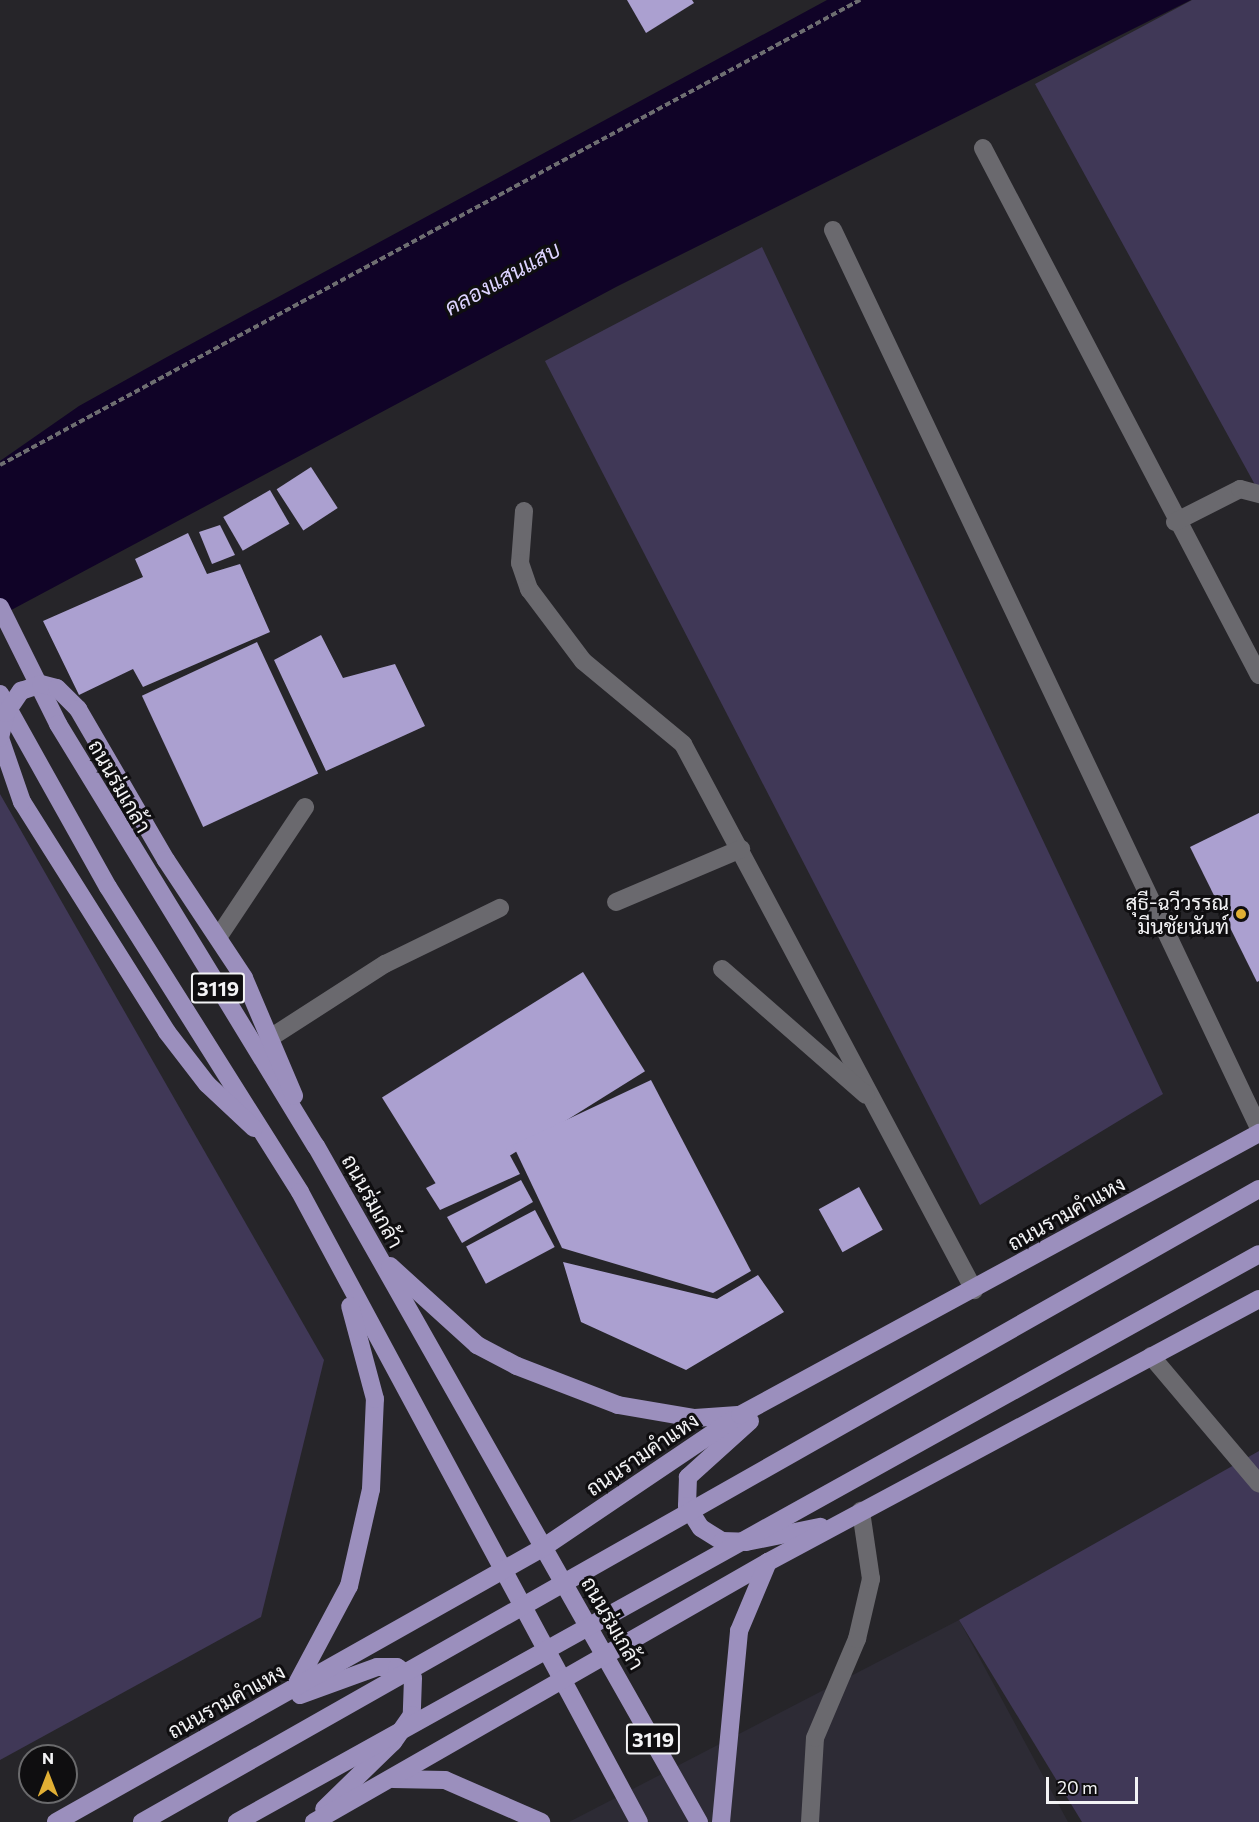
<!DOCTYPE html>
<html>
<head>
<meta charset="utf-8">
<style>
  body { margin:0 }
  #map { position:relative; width:1259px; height:1822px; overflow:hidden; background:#262529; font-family:Commissioner,Sarabun,sans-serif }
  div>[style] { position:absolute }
  .built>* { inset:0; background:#2d2b35 }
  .green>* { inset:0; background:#403857 }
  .water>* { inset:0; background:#100327 }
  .building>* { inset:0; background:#aba0d0; transform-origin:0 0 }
  .path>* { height:4px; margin-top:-2px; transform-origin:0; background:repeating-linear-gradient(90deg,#6e6e71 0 6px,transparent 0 9px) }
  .minor>* { height:18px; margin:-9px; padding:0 9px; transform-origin:9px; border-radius:9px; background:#6a696e }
  .major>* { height:18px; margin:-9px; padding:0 9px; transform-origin:9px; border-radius:9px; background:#9b8fbd }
  .dots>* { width:16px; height:16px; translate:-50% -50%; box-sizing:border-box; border:3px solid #0f0e10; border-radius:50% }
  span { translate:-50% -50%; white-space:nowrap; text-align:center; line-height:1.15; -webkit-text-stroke:6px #0f0e10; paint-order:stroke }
  .shield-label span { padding:2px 4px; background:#0f0e10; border:2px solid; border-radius:4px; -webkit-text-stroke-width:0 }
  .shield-label { font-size:20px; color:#f3f3f5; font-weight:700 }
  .street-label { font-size:21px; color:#f3f3f5 }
  .poi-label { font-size:21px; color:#f3f3f5 }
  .right { translate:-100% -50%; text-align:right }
  .water-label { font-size:22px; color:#ddd3ff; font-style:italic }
  .north { position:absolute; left:18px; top:1744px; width:60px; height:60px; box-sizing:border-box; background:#0f0e10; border:2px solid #6a6a6c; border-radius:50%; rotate:0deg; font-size:16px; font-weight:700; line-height:24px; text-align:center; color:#f3f3f5 }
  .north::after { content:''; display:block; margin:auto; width:21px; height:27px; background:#e1af34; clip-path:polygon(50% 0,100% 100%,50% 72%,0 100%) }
  .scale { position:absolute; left:1046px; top:1777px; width:92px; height:27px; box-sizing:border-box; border:3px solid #f3f3f5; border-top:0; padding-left:8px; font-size:18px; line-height:21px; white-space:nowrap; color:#f3f3f5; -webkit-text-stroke:4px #0f0e10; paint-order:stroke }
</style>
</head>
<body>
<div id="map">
  <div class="built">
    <div style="clip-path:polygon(959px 1620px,1068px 1822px,569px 1822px)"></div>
  </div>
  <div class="green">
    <div style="clip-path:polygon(1192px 0,1259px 0,1259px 492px,1035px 84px)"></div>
    <div style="clip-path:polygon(762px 247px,1163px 1094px,980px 1205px,545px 361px)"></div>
    <div style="clip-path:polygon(0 794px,324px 1360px,261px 1617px,0 1760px)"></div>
    <div style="clip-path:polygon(1259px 1451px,1259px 1822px,1082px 1822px,959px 1620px)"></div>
  </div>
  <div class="water">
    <div style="clip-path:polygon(827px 0,1191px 0,616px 287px,0 616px,0 461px,79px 406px,167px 357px)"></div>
  </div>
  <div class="building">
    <div style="clip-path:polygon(627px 0,692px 0,694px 3px,646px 33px)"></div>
    <div style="left:311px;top:467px;width:49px;height:41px;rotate:57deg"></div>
    <div style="left:270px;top:490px;width:39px;height:54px;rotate:60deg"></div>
    <div style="clip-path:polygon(220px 525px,235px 555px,212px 564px,199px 532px)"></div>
    <div style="clip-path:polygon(188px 533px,207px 574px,240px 564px,270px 632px,143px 687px,133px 669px,79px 695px,43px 621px,143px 577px,135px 559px)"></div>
    <div style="clip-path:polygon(321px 635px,343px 678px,395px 664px,425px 726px,326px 771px,274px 660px)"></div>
    <div style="left:257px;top:642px;width:145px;height:127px;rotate:65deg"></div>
    <div style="clip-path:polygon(1259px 813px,1259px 981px,1257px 982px,1190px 847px)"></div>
    <div style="left:583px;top:972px;width:117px;height:237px;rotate:58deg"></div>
    <div style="clip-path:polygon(651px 1080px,751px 1271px,713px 1293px,562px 1248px,513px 1145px)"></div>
    <div style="clip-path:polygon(506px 1148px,520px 1174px,440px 1210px,426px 1188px)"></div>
    <div style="clip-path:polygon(521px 1180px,533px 1202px,462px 1243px,447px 1217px)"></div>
    <div style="left:859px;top:1187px;width:49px;height:46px;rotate:61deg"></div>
    <div style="left:535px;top:1210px;width:42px;height:78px;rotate:62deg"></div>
    <div style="clip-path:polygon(563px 1262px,717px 1299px,758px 1275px,784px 1312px,686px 1370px,581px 1322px)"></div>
  </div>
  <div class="path">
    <div style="left:0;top:465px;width:978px;rotate:-28.4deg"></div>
  </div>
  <div class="minor">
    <div style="left:983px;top:148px;width:595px;rotate:62.36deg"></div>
    <div style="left:833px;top:230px;width:994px;rotate:64.62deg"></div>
    <div style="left:524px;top:511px;width:52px;rotate:94.4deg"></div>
    <div style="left:520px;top:563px;width:28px;rotate:71deg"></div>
    <div style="left:529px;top:589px;width:90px;rotate:53.1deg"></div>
    <div style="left:583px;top:661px;width:130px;rotate:39.7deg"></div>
    <div style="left:683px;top:744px;width:619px;rotate:61.94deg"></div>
    <div style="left:1175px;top:522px;width:73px;rotate:-26.9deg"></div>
    <div style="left:1240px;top:489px;width:20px;rotate:15deg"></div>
    <div style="left:616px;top:902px;width:136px;rotate:-23deg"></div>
    <div style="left:219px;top:936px;width:155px;rotate:-56.3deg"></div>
    <div style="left:722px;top:969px;width:191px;rotate:41.2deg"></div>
    <div style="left:270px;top:1038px;width:137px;rotate:-32.8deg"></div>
    <div style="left:385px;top:964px;width:128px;rotate:-26deg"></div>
    <div style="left:1151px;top:1356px;width:167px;rotate:49.8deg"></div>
    <div style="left:810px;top:1822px;width:84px;rotate:-86.6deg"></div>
    <div style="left:815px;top:1738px;width:108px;rotate:-67deg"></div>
    <div style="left:857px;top:1639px;width:62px;rotate:-76.9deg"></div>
    <div style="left:871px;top:1579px;width:69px;rotate:-98.4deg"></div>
  </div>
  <div class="major">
    <div style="left:0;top:607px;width:131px;rotate:63.6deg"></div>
    <div style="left:58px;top:724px;width:495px;rotate:58.6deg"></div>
    <div style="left:316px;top:1146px;width:777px;rotate:60.47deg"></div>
    <div style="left:0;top:694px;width:221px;rotate:60.8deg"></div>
    <div style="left:108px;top:887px;width:360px;rotate:57.8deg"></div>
    <div style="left:300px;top:1192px;width:715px;rotate:61.72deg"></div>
    <div style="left:254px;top:1128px;width:64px;rotate:-136.9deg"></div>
    <div style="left:207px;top:1084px;width:66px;rotate:-127.6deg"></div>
    <div style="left:167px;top:1032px;width:272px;rotate:-122.2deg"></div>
    <div style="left:22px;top:802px;width:68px;rotate:-109deg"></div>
    <div style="left:0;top:738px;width:26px;rotate:-77deg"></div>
    <div style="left:6px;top:713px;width:27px;rotate:-56deg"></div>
    <div style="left:21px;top:691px;width:21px;rotate:-19deg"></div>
    <div style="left:41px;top:684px;width:16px;rotate:14deg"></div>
    <div style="left:57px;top:688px;width:30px;rotate:45deg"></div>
    <div style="left:78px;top:709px;width:175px;rotate:59.8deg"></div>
    <div style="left:166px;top:860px;width:141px;rotate:56.5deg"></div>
    <div style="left:244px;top:978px;width:128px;rotate:67deg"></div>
    <div style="left:390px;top:1266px;width:118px;rotate:42.2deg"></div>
    <div style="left:477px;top:1345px;width:45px;rotate:27.7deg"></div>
    <div style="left:517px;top:1366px;width:108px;rotate:21.1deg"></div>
    <div style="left:618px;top:1405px;width:78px;rotate:9.6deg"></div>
    <div style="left:695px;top:1418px;width:43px;rotate:-4deg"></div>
    <div style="left:750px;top:1421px;width:84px;rotate:137.9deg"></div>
    <div style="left:688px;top:1477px;width:29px;rotate:92deg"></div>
    <div style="left:687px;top:1506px;width:26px;rotate:58deg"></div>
    <div style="left:701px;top:1528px;width:25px;rotate:32deg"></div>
    <div style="left:722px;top:1541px;width:24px;rotate:2deg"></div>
    <div style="left:746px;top:1542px;width:76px;rotate:-11.5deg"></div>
    <div style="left:295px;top:1687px;width:115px;rotate:-61.9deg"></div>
    <div style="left:349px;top:1586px;width:99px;rotate:-77.2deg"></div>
    <div style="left:371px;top:1489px;width:90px;rotate:-87.5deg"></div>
    <div style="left:375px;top:1399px;width:96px;rotate:-105deg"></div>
    <div style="left:300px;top:1695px;width:82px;rotate:-20deg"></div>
    <div style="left:377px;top:1667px;width:20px"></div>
    <div style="left:397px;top:1667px;width:19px;rotate:35deg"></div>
    <div style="left:413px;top:1678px;width:37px;rotate:92deg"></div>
    <div style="left:412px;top:1715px;width:33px;rotate:125deg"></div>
    <div style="left:393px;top:1742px;width:96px;rotate:135.8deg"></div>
    <div style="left:393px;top:1779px;width:52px;rotate:1.1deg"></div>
    <div style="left:445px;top:1780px;width:105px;rotate:23.6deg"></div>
    <div style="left:56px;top:1822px;width:560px;rotate:-29.4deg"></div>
    <div style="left:544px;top:1547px;width:236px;rotate:-34deg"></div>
    <div style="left:740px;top:1415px;width:591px;rotate:-28.52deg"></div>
    <div style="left:142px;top:1822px;width:1284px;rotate:-29.54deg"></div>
    <div style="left:237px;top:1822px;width:1169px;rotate:-29.06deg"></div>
    <div style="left:314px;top:1822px;width:523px;rotate:-29.8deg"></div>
    <div style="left:768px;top:1562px;width:557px;rotate:-28.18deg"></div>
    <div style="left:721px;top:1822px;width:192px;rotate:-84.6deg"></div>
    <div style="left:739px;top:1631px;width:75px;rotate:-67.2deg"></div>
  </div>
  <div class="dots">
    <div style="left:1241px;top:914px;background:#e1af34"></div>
  </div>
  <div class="shield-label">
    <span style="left:218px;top:988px">3119</span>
    <span style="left:653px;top:1739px">3119</span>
  </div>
  <div class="street-label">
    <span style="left:120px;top:786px;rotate:60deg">ถนนร่มเกล้า</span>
    <span style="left:373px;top:1201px;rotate:61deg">ถนนร่มเกล้า</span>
    <span style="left:1066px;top:1213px;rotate:-29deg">ถนนรามคำแหง</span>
    <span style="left:642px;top:1454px;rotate:-34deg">ถนนรามคำแหง</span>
    <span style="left:613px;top:1623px;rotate:60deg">ถนนร่มเกล้า</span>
    <span style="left:226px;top:1701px;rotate:-29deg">ถนนรามคำแหง</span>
  </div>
  <div class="poi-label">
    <span class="right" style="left:1229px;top:914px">สุธี-ฉวีวรรณ<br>มีนชัยนันท์</span>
  </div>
  <div class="water-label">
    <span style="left:502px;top:278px;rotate:-29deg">คลองแสนแสบ</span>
  </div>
  <div class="north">N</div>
  <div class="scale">20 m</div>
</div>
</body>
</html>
